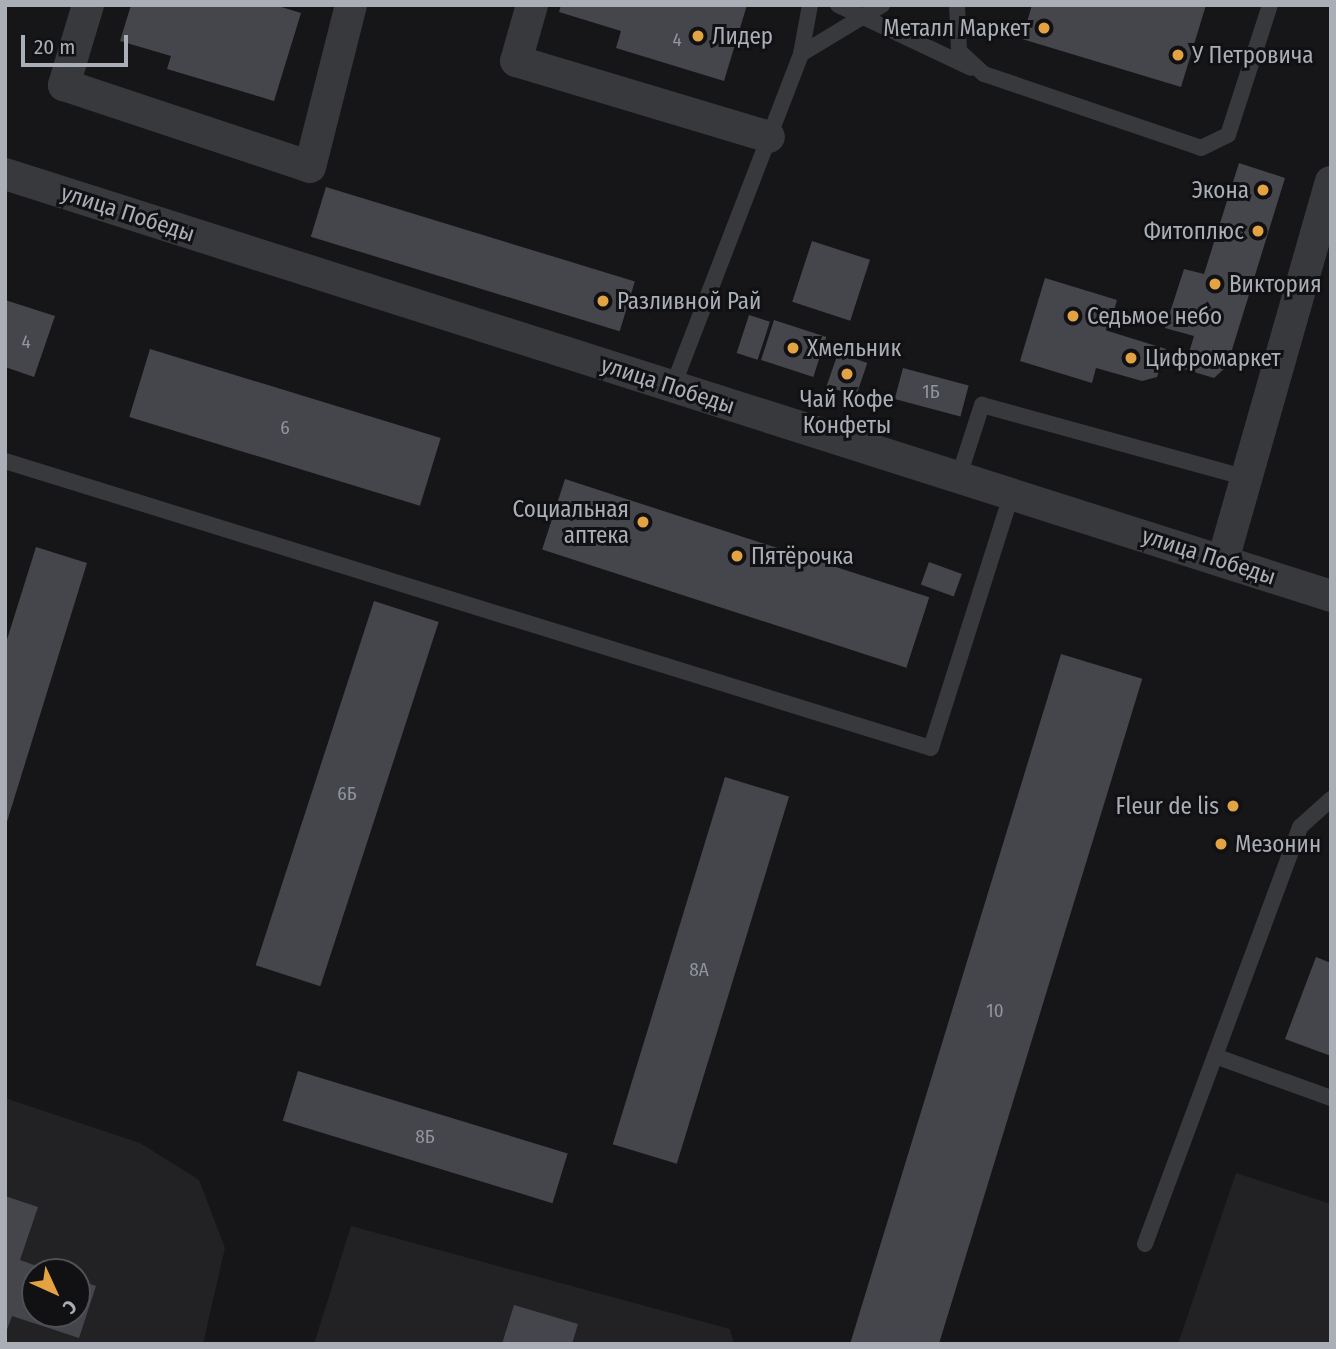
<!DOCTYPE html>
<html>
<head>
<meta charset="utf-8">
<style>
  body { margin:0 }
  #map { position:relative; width:1336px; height:1349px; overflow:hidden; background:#161618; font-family:"Fira Sans Condensed",sans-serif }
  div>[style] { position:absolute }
  .built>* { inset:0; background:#222225 }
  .building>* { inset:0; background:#45464b; transform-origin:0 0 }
  .lane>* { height:16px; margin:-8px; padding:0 8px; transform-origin:8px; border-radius:8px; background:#37393d }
  .street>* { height:32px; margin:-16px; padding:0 16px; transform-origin:16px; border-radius:16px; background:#37393d }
  .dots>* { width:19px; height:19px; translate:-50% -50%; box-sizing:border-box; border:4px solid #111113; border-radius:50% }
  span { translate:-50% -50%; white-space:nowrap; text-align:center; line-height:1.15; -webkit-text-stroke:6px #111113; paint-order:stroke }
  .number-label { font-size:19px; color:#90949c }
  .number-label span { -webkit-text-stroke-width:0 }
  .poi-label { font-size:23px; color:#a9aeb7 }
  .right { translate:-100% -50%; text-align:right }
  .left { translate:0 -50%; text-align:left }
  .street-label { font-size:23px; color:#a9aeb7 }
  .frame { position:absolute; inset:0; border:7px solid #a9aeb7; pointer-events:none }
  .north { position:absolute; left:21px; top:1258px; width:70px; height:70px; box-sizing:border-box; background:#111113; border:2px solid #4e5055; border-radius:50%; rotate:135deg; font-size:19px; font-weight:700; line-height:28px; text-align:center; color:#a9aeb7 }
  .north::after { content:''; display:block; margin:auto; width:24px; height:32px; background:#e3a343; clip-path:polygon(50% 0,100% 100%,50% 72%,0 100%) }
  .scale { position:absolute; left:21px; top:35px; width:107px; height:32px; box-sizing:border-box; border:4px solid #a9aeb7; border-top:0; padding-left:9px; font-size:21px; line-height:24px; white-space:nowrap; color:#a9aeb7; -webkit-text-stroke:5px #111113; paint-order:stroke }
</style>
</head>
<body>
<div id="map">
  <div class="built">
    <div style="clip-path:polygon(evenodd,5px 1098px,140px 1143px,199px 1180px,225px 1248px,203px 1344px,5px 1344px,5px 1098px,35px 1272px,77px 1272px,77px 1314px,35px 1314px,35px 1272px)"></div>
    <div style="clip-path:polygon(1236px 1173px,1331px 1204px,1331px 1344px,1178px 1344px)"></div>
    <div style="clip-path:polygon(351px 1226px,730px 1329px,734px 1344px,314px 1344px)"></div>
  </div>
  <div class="building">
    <div style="clip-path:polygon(131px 5px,275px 5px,301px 13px,274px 101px,167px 69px,171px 56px,120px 41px)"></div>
    <div style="clip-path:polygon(561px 5px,747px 5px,724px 81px,616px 48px,621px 31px,559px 12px)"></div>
    <div style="clip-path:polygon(1032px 5px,1206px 5px,1181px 87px,1022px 39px)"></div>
    <div style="clip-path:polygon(1239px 163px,1285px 178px,1227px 366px,1214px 378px,1184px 369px,1194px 336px,1165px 328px,1184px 269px,1204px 274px)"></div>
    <div style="left:326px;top:187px;width:323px;height:52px;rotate:17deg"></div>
    <div style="left:812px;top:241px;width:61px;height:64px;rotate:18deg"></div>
    <div style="clip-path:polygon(1045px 278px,1117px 300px,1108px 331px,1166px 349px,1157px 377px,1142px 381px,1096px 368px,1092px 383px,1020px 361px)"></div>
    <div style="clip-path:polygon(5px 300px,55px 316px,34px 377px,5px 367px)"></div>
    <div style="left:749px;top:315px;width:22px;height:40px;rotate:18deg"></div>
    <div style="left:774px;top:320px;width:55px;height:42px;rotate:18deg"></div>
    <div style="left:150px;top:349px;width:304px;height:71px;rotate:17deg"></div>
    <div style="left:838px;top:353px;width:31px;height:35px;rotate:19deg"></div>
    <div style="left:903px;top:368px;width:68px;height:32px;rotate:15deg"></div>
    <div style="left:565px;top:479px;width:383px;height:74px;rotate:18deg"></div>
    <div style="clip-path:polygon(36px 547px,87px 563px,6px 825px,5px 646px)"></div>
    <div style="left:929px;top:562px;width:35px;height:24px;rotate:20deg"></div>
    <div style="left:374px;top:601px;width:68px;height:383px;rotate:18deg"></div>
    <div style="left:1061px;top:654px;width:85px;height:722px;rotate:17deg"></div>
    <div style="left:725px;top:777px;width:67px;height:384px;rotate:17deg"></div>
    <div style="clip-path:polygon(1316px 957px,1331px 963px,1331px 1056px,1285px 1039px)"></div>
    <div style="left:298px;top:1071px;width:282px;height:52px;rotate:17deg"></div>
    <div style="clip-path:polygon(5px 1196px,38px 1207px,20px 1260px,54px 1272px,35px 1272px,35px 1314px,77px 1314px,77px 1279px,96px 1286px,79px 1338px,12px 1316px,5px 1335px)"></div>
    <div style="clip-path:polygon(514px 1305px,578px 1324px,572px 1344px,502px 1344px)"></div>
  </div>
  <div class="lane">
    <div style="left:838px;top:5px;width:147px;rotate:25.3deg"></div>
    <div style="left:957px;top:5px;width:46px;rotate:87.5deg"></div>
    <div style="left:959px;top:51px;width:34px;rotate:43deg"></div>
    <div style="left:984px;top:74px;width:229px;rotate:18.8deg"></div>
    <div style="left:1201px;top:148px;width:30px;rotate:-26deg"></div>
    <div style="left:1228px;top:135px;width:137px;rotate:-72.1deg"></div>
    <div style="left:801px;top:54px;width:95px;rotate:-31.2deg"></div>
    <div style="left:673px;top:386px;width:356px;rotate:-68.9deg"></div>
    <div style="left:801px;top:54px;width:50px;rotate:-79.6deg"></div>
    <div style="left:5px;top:461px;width:969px;rotate:17.22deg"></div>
    <div style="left:931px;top:748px;width:268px;rotate:-72.4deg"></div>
    <div style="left:959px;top:476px;width:75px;rotate:-72.1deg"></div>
    <div style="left:982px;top:405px;width:275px;rotate:15.4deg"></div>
    <div style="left:1215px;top:1056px;width:123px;rotate:19.9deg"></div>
    <div style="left:1145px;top:1244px;width:445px;rotate:-69.6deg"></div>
    <div style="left:1300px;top:827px;width:42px;rotate:-42.1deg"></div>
  </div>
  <div class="street">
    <div style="left:88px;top:5px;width:84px;rotate:106.7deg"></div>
    <div style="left:64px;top:85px;width:259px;rotate:18.4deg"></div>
    <div style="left:310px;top:167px;width:167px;rotate:-75.8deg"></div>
    <div style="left:532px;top:5px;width:58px;rotate:105.9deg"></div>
    <div style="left:516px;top:61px;width:264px;rotate:16.7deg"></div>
    <div style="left:5px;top:174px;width:1392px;rotate:17.65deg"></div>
    <div style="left:1223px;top:560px;width:393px;rotate:-74.1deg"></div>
  </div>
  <div class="dots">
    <div style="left:1044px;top:28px;background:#e3a343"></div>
    <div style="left:698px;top:36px;background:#e3a343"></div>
    <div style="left:1178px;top:55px;background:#e3a343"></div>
    <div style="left:1263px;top:190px;background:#e3a343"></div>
    <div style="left:1258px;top:231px;background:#e3a343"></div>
    <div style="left:1215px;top:284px;background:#e3a343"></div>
    <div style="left:603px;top:301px;background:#e3a343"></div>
    <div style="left:1073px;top:316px;background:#e3a343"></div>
    <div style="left:793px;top:348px;background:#e3a343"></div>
    <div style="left:1131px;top:358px;background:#e3a343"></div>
    <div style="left:847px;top:374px;background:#e3a343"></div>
    <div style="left:643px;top:522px;background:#e3a343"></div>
    <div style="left:737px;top:556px;background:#e3a343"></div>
    <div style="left:1233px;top:806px;background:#e3a343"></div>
    <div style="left:1221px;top:844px;background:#e3a343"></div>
  </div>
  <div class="number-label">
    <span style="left:677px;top:40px">4</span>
    <span style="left:26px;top:342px">4</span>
    <span style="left:931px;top:392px">1Б</span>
    <span style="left:285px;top:428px">6</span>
    <span style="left:347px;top:794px">6Б</span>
    <span style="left:699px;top:970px">8А</span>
    <span style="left:995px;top:1011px">10</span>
    <span style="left:425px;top:1137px">8Б</span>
  </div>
  <div class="poi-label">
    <span class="right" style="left:1030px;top:28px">Металл Маркет</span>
    <span class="left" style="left:712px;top:36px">Лидер</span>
    <span class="left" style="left:1192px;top:55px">У Петровича</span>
    <span class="right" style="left:1249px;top:190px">Экона</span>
    <span class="right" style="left:1244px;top:231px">Фитоплюс</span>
    <span class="left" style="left:1229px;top:284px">Виктория</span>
    <span class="left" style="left:617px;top:301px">Разливной Рай</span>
    <span class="left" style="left:1087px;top:316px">Седьмое небо</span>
    <span class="left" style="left:807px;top:348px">Хмельник</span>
    <span class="left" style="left:1145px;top:358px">Цифромаркет</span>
    <span style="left:847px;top:412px">Чай Кофе<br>Конфеты</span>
    <span class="right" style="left:629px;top:522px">Социальная<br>аптека</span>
    <span class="left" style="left:751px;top:556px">Пятёрочка</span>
    <span class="right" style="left:1219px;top:806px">Fleur de lis</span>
    <span class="left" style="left:1235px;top:844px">Мезонин</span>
  </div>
  <div class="street-label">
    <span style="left:128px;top:213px;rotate:18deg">улица Победы</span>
    <span style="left:668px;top:385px;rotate:18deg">улица Победы</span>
    <span style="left:1209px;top:556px;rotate:18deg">улица Победы</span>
  </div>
  <div class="frame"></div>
  <div class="north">С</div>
  <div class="scale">20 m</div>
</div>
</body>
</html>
